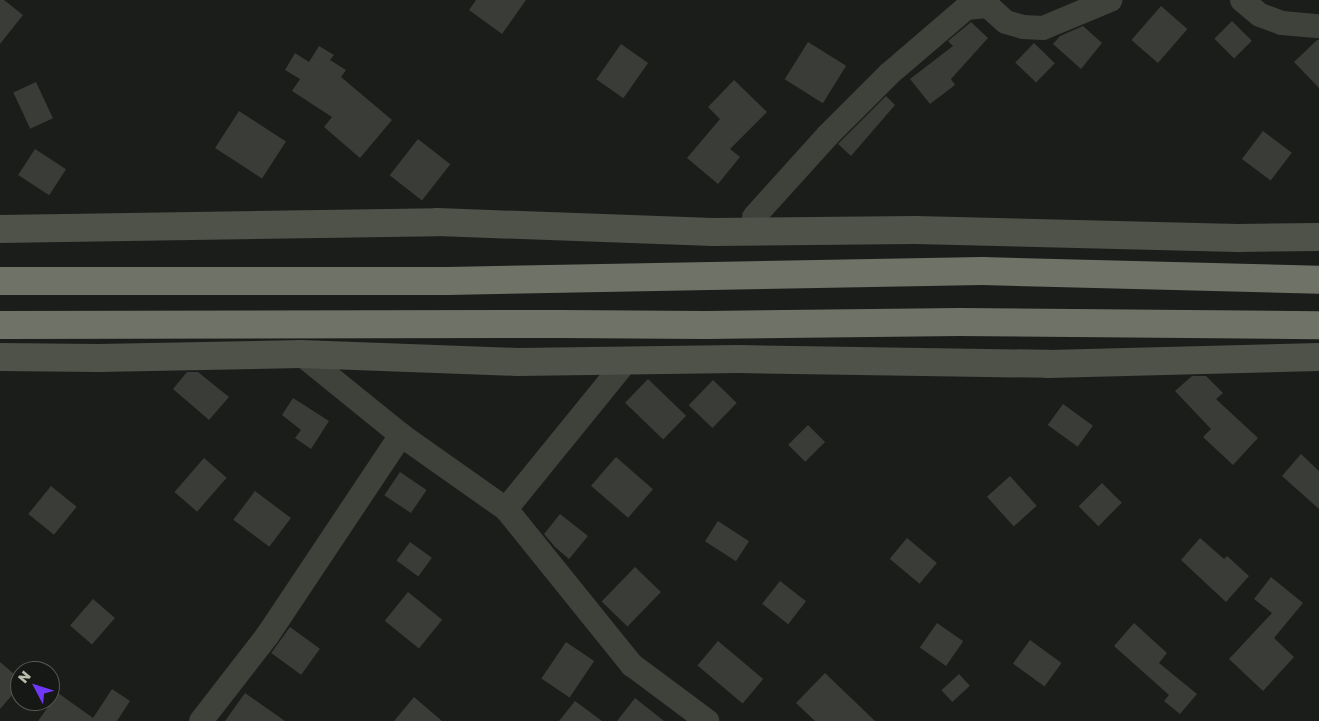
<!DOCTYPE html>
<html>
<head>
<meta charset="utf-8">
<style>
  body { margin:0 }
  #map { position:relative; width:1319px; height:721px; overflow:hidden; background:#1b1d1a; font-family:"Golos Text",sans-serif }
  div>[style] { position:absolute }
  .building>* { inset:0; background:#3a3c37; transform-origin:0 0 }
  .street>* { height:24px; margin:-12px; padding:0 12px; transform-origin:12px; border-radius:12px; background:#3f423b }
  .secondary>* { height:28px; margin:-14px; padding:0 14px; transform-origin:14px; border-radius:14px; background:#4f5249 }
  .highway>* { height:28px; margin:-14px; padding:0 14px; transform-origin:14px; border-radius:14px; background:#6f7367 }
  span { translate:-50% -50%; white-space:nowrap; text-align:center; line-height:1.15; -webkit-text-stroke:4.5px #161815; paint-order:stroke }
  .north { position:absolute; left:10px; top:661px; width:50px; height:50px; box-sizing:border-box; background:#161815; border:1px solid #565a52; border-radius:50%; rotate:310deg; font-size:14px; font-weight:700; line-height:20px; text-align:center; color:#b7bcad }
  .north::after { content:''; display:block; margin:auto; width:18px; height:22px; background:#6f38f7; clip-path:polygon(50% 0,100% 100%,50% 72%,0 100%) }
</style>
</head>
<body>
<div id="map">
  <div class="building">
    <div style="clip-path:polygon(0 0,4px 0,23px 15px,0 44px)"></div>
    <div style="clip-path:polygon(476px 0,526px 0,502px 34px,469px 10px)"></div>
    <div style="left:1161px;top:6px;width:35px;height:45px;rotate:41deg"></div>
    <div style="left:1232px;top:21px;width:28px;height:25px;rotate:45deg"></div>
    <div style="clip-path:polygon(971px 22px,988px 38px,951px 79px,955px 85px,930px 104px,910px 79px,953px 46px,948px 41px)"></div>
    <div style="clip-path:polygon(1083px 26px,1102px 43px,1081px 69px,1053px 44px,1060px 36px)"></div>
    <div style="clip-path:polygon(1317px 40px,1319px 40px,1319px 88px,1294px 62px)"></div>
    <div style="left:808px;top:42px;width:45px;height:44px;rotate:32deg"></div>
    <div style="left:1034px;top:43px;width:29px;height:27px;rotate:44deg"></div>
    <div style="left:621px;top:44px;width:33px;height:43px;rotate:35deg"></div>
    <div style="clip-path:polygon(319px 46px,334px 55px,330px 60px,346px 70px,341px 77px,392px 120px,360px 158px,324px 127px,332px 117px,292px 91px,300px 79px,285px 70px,295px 53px,309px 62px)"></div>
    <div style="clip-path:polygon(734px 80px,767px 112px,730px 149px,740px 157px,718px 184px,687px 158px,720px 119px,708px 107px)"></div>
    <div style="left:36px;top:82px;width:40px;height:25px;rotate:65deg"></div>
    <div style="clip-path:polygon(886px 96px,895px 105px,851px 156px,838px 144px)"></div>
    <div style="left:239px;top:111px;width:56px;height:44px;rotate:33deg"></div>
    <div style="left:1263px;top:131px;width:36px;height:35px;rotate:37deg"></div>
    <div style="left:418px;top:139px;width:41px;height:46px;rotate:38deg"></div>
    <div style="left:35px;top:149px;width:37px;height:31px;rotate:33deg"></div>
    <div style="clip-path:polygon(187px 372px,198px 372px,229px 397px,209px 420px,173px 389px)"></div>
    <div style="clip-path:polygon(1192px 376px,1206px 376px,1223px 393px,1216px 399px,1258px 438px,1233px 465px,1203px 437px,1211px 429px,1175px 391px)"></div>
    <div style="left:648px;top:379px;width:53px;height:33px;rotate:44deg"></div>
    <div style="left:713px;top:380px;width:33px;height:35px;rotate:44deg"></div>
    <div style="clip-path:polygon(293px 398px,329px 421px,311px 449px,295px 438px,301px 430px,282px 415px)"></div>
    <div style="left:1063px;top:404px;width:37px;height:26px;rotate:36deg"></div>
    <div style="left:808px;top:425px;width:24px;height:28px;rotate:45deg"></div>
    <div style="clip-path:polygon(1301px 454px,1319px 471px,1319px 509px,1282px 476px)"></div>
    <div style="left:616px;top:457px;width:49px;height:38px;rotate:41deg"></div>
    <div style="left:204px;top:458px;width:30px;height:45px;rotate:41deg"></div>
    <div style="left:400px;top:472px;width:32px;height:28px;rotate:34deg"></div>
    <div style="left:1010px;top:476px;width:40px;height:31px;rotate:48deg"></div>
    <div style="left:1102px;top:483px;width:28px;height:33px;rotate:45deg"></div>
    <div style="left:51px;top:486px;width:33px;height:36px;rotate:39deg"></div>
    <div style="left:255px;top:491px;width:45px;height:36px;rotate:37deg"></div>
    <div style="clip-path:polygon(560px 514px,588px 536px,569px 559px,555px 547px,544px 534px)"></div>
    <div style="left:718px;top:521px;width:37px;height:24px;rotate:33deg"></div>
    <div style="left:907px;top:538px;width:39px;height:27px;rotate:40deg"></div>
    <div style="clip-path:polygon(1200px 538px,1224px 559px,1227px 556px,1249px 576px,1226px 602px,1181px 560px)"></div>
    <div style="left:410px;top:542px;width:27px;height:23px;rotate:36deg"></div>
    <div style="left:635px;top:567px;width:36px;height:48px;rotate:44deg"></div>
    <div style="clip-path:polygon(1271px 577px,1303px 603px,1274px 638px,1294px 657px,1263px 691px,1229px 659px,1272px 613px,1254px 599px)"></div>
    <div style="left:780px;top:581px;width:33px;height:29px;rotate:38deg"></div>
    <div style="left:408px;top:592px;width:44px;height:37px;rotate:39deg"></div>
    <div style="left:93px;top:599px;width:29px;height:35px;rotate:41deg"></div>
    <div style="left:937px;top:623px;width:32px;height:30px;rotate:35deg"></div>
    <div style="clip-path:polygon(1134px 623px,1167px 653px,1159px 663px,1197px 694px,1180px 714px,1164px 701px,1169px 695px,1114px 646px)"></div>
    <div style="left:290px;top:627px;width:37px;height:32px;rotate:36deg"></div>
    <div style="left:1030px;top:640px;width:39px;height:29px;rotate:36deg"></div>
    <div style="left:718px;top:641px;width:59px;height:32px;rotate:40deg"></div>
    <div style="left:566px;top:642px;width:34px;height:44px;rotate:34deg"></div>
    <div style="clip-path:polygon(0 662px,20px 679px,20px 686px,0 709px)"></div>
    <div style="clip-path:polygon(825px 673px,875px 721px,815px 721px,796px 703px)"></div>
    <div style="left:959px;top:674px;width:16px;height:24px;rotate:47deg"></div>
    <div style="clip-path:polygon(112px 689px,130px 701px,117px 721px,38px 721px,58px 693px,93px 718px)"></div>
    <div style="clip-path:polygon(245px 693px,285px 721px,225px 721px)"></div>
    <div style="clip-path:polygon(414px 697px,442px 721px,394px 721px)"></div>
    <div style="clip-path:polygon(635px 698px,664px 721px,617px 721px)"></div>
    <div style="clip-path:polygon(575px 701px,602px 721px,559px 721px)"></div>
  </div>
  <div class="street">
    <div style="left:1242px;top:0;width:23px;rotate:40deg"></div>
    <div style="left:1260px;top:15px;width:23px;rotate:20deg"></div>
    <div style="left:1282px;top:23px;width:37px;rotate:5deg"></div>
    <div style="left:754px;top:217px;width:110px;rotate:-47.9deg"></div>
    <div style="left:828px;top:135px;width:86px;rotate:-45deg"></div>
    <div style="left:889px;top:74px;width:101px;rotate:-40.6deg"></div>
    <div style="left:966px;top:8px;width:22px;rotate:-5deg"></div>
    <div style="left:988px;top:6px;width:24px;rotate:42deg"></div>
    <div style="left:1006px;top:22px;width:18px;rotate:16deg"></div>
    <div style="left:1023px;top:27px;width:20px;rotate:3deg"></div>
    <div style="left:1043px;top:28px;width:73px;rotate:-22.7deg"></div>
    <div style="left:301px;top:354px;width:129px;rotate:39deg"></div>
    <div style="left:401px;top:435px;width:128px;rotate:35.2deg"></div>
    <div style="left:506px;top:509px;width:201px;rotate:51.1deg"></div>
    <div style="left:632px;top:665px;width:94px;rotate:36.7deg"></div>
    <div style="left:506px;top:509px;width:192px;rotate:-50.9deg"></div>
    <div style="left:201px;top:721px;width:108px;rotate:-52.2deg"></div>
    <div style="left:267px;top:636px;width:242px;rotate:-56.3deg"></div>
  </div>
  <div class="secondary">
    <div style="left:0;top:229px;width:437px;rotate:-0.9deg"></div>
    <div style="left:437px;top:222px;width:276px;rotate:2.1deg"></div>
    <div style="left:713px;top:232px;width:202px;rotate:-0.6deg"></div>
    <div style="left:915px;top:230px;width:323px;rotate:1.4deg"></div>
    <div style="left:1238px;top:238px;width:81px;rotate:-0.7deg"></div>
    <div style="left:0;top:357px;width:98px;rotate:0.6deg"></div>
    <div style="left:98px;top:358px;width:203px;rotate:-1.1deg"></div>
    <div style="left:301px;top:354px;width:216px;rotate:2.1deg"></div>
    <div style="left:517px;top:362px;width:221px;rotate:-0.8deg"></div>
    <div style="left:738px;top:359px;width:310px;rotate:0.9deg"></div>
    <div style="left:1048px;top:364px;width:271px;rotate:-1.5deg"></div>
  </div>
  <div class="highway">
    <div style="left:0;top:281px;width:447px"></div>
    <div style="left:447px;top:281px;width:535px;rotate:-1.07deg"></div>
    <div style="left:982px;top:271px;width:337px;rotate:1.5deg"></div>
    <div style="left:0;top:325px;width:559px;rotate:-0.1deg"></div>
    <div style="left:559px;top:324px;width:147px;rotate:0.4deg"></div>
    <div style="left:706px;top:325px;width:254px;rotate:-0.7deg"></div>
    <div style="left:960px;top:322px;width:359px;rotate:0.5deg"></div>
  </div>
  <div class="north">N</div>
</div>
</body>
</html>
